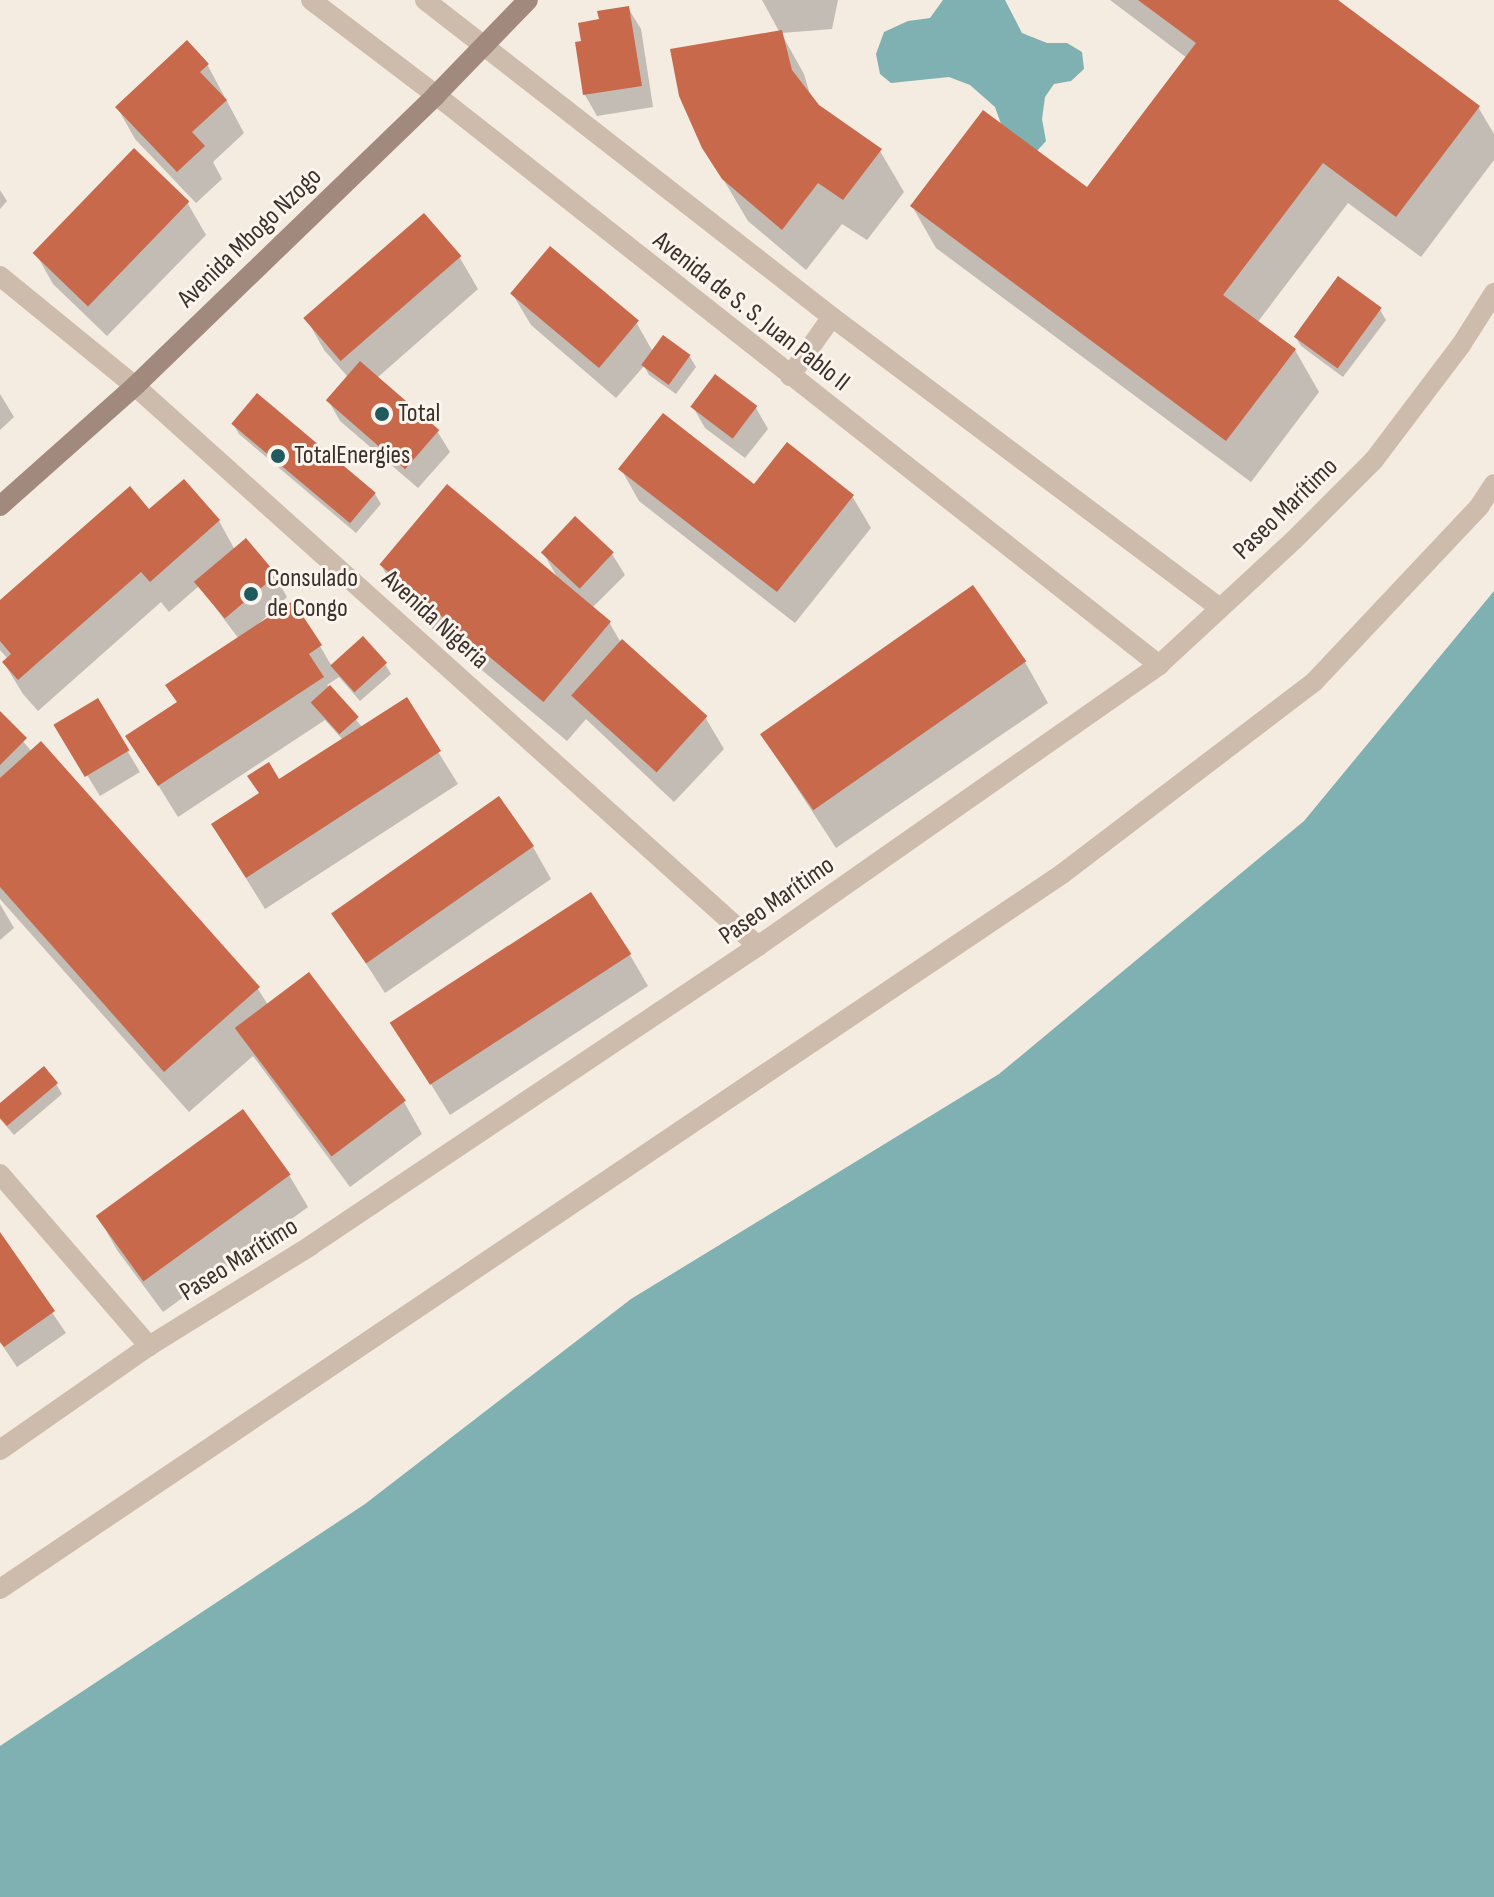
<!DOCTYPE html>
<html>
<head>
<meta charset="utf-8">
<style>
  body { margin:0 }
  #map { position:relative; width:1494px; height:1897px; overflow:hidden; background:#f4ebe1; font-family:"Sofia Sans Condensed",sans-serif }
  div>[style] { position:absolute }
  .water>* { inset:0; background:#7fb0b2 }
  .shadow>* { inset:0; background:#0003 }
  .building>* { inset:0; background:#c8694b; transform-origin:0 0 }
  .pedestrian>* { height:20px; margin:-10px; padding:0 10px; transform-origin:10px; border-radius:10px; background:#cdbbac }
  .minor>* { height:20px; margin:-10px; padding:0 10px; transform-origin:10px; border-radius:10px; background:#cdbbac }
  .tertiary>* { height:20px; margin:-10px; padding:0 10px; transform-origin:10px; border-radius:10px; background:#cdbbac }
  .secondary>* { height:20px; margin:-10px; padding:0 10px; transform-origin:10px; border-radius:10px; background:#a18a7d }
  .dots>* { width:22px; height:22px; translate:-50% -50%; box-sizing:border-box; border:4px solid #fbf5ee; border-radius:50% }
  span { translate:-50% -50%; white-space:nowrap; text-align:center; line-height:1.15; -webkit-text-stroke:6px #fbf5ee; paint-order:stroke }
  .street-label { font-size:26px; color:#3b302b }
  .poi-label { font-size:26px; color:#3b302b }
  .left { translate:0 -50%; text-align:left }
</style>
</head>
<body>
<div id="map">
  <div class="water">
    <div style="clip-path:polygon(943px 0,1005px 0,1022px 33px,1047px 43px,1067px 43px,1082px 52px,1084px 69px,1071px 81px,1054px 84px,1045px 97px,1042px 119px,1046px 141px,1037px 151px,1012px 155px,995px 107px,970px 85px,949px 77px,891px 83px,880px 74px,876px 54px,884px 32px,908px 21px,930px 18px)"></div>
    <div style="clip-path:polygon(1494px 591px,1494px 1897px,0 1897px,0 1746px,365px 1504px,631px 1299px,999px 1074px,1304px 821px)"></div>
  </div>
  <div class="shadow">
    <div style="clip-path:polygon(762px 0,838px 0,832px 29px,781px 33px,804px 74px,811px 98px,818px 107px,880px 151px,904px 192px,867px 240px,842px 224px,806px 270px,748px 221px,704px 147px,780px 33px)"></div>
    <div style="clip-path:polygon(1110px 0,1335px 0,1478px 107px,1494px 134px,1494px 160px,1421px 257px,1348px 203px,1257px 323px,1295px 350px,1319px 392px,1251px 482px,936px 248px,912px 206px,1087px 190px,1187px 58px)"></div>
    <div style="clip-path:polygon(628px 8px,641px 29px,653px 107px,597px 116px,585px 95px,583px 43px,601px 21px)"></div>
    <div style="clip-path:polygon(186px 43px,208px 66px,244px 133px,213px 162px,222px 179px,196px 203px,135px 139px,117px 107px)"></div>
    <div style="clip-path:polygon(134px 151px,188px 204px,206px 235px,107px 336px,53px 284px,35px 252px)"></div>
    <div style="clip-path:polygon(0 190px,7px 201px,0 209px)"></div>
    <div style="clip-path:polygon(424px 216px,460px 258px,478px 289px,377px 378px,437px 431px,450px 452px,418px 488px,340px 421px,328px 400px,348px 377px,324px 350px,306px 318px)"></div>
    <div style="clip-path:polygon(512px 293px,636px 322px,653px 352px,664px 338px,690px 357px,696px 367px,676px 394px,649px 375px,644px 366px,616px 398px,531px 325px)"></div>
    <div style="clip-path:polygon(1380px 310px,1386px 320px,1343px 377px,1301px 346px,1295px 336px)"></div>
    <div style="clip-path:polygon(716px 377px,756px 408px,768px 429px,745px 458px,705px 428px,693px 407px)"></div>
    <div style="clip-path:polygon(0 394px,14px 417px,0 430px)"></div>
    <div style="clip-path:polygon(233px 424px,375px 494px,381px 504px,356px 533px,239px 434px)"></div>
    <div style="clip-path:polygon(621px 469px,852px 496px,871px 528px,795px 623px,639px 501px)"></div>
    <div style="clip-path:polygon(183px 481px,219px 521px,235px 550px,275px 576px,287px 597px,253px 629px,320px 646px,331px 665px,385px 664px,391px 674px,360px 701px,339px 677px,327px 685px,363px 728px,406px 700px,458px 784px,265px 909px,213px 825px,343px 740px,325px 720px,178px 817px,128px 737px,178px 704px,239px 639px,199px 586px,169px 612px,161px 602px,38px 711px,23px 694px,4px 663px,8px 659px,0 650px,0 603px,149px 512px)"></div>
    <div style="clip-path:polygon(575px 519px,612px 554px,625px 575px,592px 608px,609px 622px,621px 643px,705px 717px,724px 749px,674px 802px,586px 719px,567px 741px,405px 606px,381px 565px,558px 579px,543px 552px)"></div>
    <div style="clip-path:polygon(1025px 662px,1048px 703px,836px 848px,761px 733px)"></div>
    <div style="clip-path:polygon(97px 701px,140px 772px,100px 796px,69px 746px)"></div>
    <div style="clip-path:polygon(0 714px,32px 752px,41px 744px,258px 989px,268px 1005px,404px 1102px,422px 1134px,350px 1187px,253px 1056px,189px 1112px,0 899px)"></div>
    <div style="clip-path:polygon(533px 847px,551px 879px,385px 993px,334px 914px)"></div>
    <div style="clip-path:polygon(0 904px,14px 928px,0 940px)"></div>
    <div style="clip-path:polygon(630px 955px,648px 986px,450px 1115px,393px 1023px)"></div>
    <div style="clip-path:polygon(56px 1084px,62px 1094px,14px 1135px,0 1119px,0 1106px)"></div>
    <div style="clip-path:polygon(289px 1175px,308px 1207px,163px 1312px,117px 1250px,99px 1218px)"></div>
    <div style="clip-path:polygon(0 1236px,66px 1333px,17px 1367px,0 1342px)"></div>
  </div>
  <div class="building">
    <div style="clip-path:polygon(1138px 0,1338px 0,1480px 106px,1396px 217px,1323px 163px,1223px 295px,1296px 349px,1226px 441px,910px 206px,983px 110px,1087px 187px,1196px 43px)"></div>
    <div style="clip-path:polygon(629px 6px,642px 86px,583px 95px,575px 42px,581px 41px,578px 23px,599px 19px,597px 11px)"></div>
    <div style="clip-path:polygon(782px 30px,792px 70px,819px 105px,882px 149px,843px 200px,818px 183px,782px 230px,722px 179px,702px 148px,679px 96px,670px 49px)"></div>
    <div style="clip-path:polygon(187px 40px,209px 64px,200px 72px,227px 100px,192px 132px,205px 146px,177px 172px,115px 107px)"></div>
    <div style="left:134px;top:148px;width:77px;height:146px;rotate:44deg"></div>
    <div style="left:424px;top:213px;width:57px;height:160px;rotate:49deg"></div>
    <div style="left:550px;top:246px;width:116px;height:62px;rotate:40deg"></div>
    <div style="left:1338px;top:276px;width:54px;height:75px;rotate:36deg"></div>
    <div style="left:663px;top:335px;width:34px;height:37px;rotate:36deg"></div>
    <div style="left:360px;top:361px;width:105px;height:52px;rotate:41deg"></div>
    <div style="left:715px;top:374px;width:53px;height:41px;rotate:37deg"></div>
    <div style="left:257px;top:393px;width:155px;height:40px;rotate:40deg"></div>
    <div style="clip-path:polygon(663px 413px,754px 484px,787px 442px,854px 495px,777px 592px,618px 469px)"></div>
    <div style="clip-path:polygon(184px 479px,220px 520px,150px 582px,141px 572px,18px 680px,2px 662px,11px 654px,0 641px,0 600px,130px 486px,149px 509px)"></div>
    <div style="left:447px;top:484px;width:214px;height:105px;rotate:40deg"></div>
    <div style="left:575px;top:516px;width:53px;height:50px;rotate:43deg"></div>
    <div style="left:246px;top:538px;width:48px;height:68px;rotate:50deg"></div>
    <div style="left:973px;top:585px;width:93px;height:260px;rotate:55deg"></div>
    <div style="clip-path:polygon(293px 601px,322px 645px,309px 654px,324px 677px,158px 786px,125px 736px,177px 702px,165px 685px)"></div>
    <div style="left:363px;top:636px;width:36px;height:44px;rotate:48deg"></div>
    <div style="left:622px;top:639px;width:115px;height:76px;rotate:42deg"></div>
    <div style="left:330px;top:685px;width:43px;height:26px;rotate:48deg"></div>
    <div style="clip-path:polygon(407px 697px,441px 751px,246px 878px,211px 824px,259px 793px,247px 776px,269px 762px,279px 779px)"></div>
    <div style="left:98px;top:698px;width:61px;height:52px;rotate:59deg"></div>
    <div style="clip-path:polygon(0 711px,27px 738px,0 765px)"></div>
    <div style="clip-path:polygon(41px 741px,260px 987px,164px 1072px,0 887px,0 778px)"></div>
    <div style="left:499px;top:796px;width:61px;height:205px;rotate:55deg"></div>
    <div style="left:591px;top:892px;width:74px;height:240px;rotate:57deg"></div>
    <div style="left:309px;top:972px;width:161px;height:93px;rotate:53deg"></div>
    <div style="clip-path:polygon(44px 1066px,58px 1083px,7px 1126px,0 1118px,0 1103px)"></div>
    <div style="left:243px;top:1109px;width:81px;height:182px;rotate:54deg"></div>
    <div style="clip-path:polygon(0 1232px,55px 1311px,4px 1347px,0 1342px)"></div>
  </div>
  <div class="pedestrian">
    <div style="left:0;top:1589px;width:1280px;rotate:-33.95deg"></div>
    <div style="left:1062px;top:874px;width:317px;rotate:-37.3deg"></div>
    <div style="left:1314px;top:682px;width:241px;rotate:-46.7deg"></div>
    <div style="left:1479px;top:507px;width:27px;rotate:-57deg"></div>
  </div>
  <div class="minor">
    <div style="left:0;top:276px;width:174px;rotate:39.2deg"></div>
    <div style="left:135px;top:386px;width:838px;rotate:41.95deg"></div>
    <div style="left:0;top:1174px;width:228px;rotate:49.1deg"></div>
  </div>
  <div class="tertiary">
    <div style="left:311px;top:0;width:157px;rotate:37.2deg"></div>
    <div style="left:436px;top:95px;width:921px;rotate:38.25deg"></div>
    <div style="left:425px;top:0;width:516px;rotate:37.91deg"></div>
    <div style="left:832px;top:317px;width:484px;rotate:36.9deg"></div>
    <div style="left:790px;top:376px;width:72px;rotate:-54.6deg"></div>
    <div style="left:0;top:1450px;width:182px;rotate:-34.9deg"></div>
    <div style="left:149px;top:1346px;width:190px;rotate:-31.8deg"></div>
    <div style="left:310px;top:1246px;width:539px;rotate:-33.81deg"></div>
    <div style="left:758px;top:946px;width:490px;rotate:-35deg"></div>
    <div style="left:1159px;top:665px;width:184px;rotate:-42.8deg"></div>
    <div style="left:1294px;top:540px;width:113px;rotate:-45deg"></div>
    <div style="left:1374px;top:460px;width:144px;rotate:-52.9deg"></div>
    <div style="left:1461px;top:345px;width:62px;rotate:-57.6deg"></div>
  </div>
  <div class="secondary">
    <div style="left:0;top:506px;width:181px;rotate:-41.6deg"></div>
    <div style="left:135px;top:386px;width:419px;rotate:-44deg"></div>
    <div style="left:436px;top:95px;width:132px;rotate:-45.9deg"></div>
  </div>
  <div class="dots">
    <div style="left:382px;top:414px;background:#1f5a5e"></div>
    <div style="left:278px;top:456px;background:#1f5a5e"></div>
    <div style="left:251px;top:594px;background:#1f5a5e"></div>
  </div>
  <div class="street-label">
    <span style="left:250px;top:238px;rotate:-44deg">Avenida Mbogo Nzogo</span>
    <span style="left:751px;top:312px;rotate:38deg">Avenida de S. S. Juan Pablo II</span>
    <span style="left:1286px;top:509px;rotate:-44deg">Paseo Marítimo</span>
    <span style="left:435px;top:620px;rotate:42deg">Avenida Nigeria</span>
    <span style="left:777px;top:901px;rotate:-35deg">Paseo Marítimo</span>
    <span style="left:239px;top:1260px;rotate:-32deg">Paseo Marítimo</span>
  </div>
  <div class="poi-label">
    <span class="left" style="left:398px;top:414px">Total</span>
    <span class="left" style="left:294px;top:456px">TotalEnergies</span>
    <span class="left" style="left:267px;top:594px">Consulado<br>de Congo</span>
  </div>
</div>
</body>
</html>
